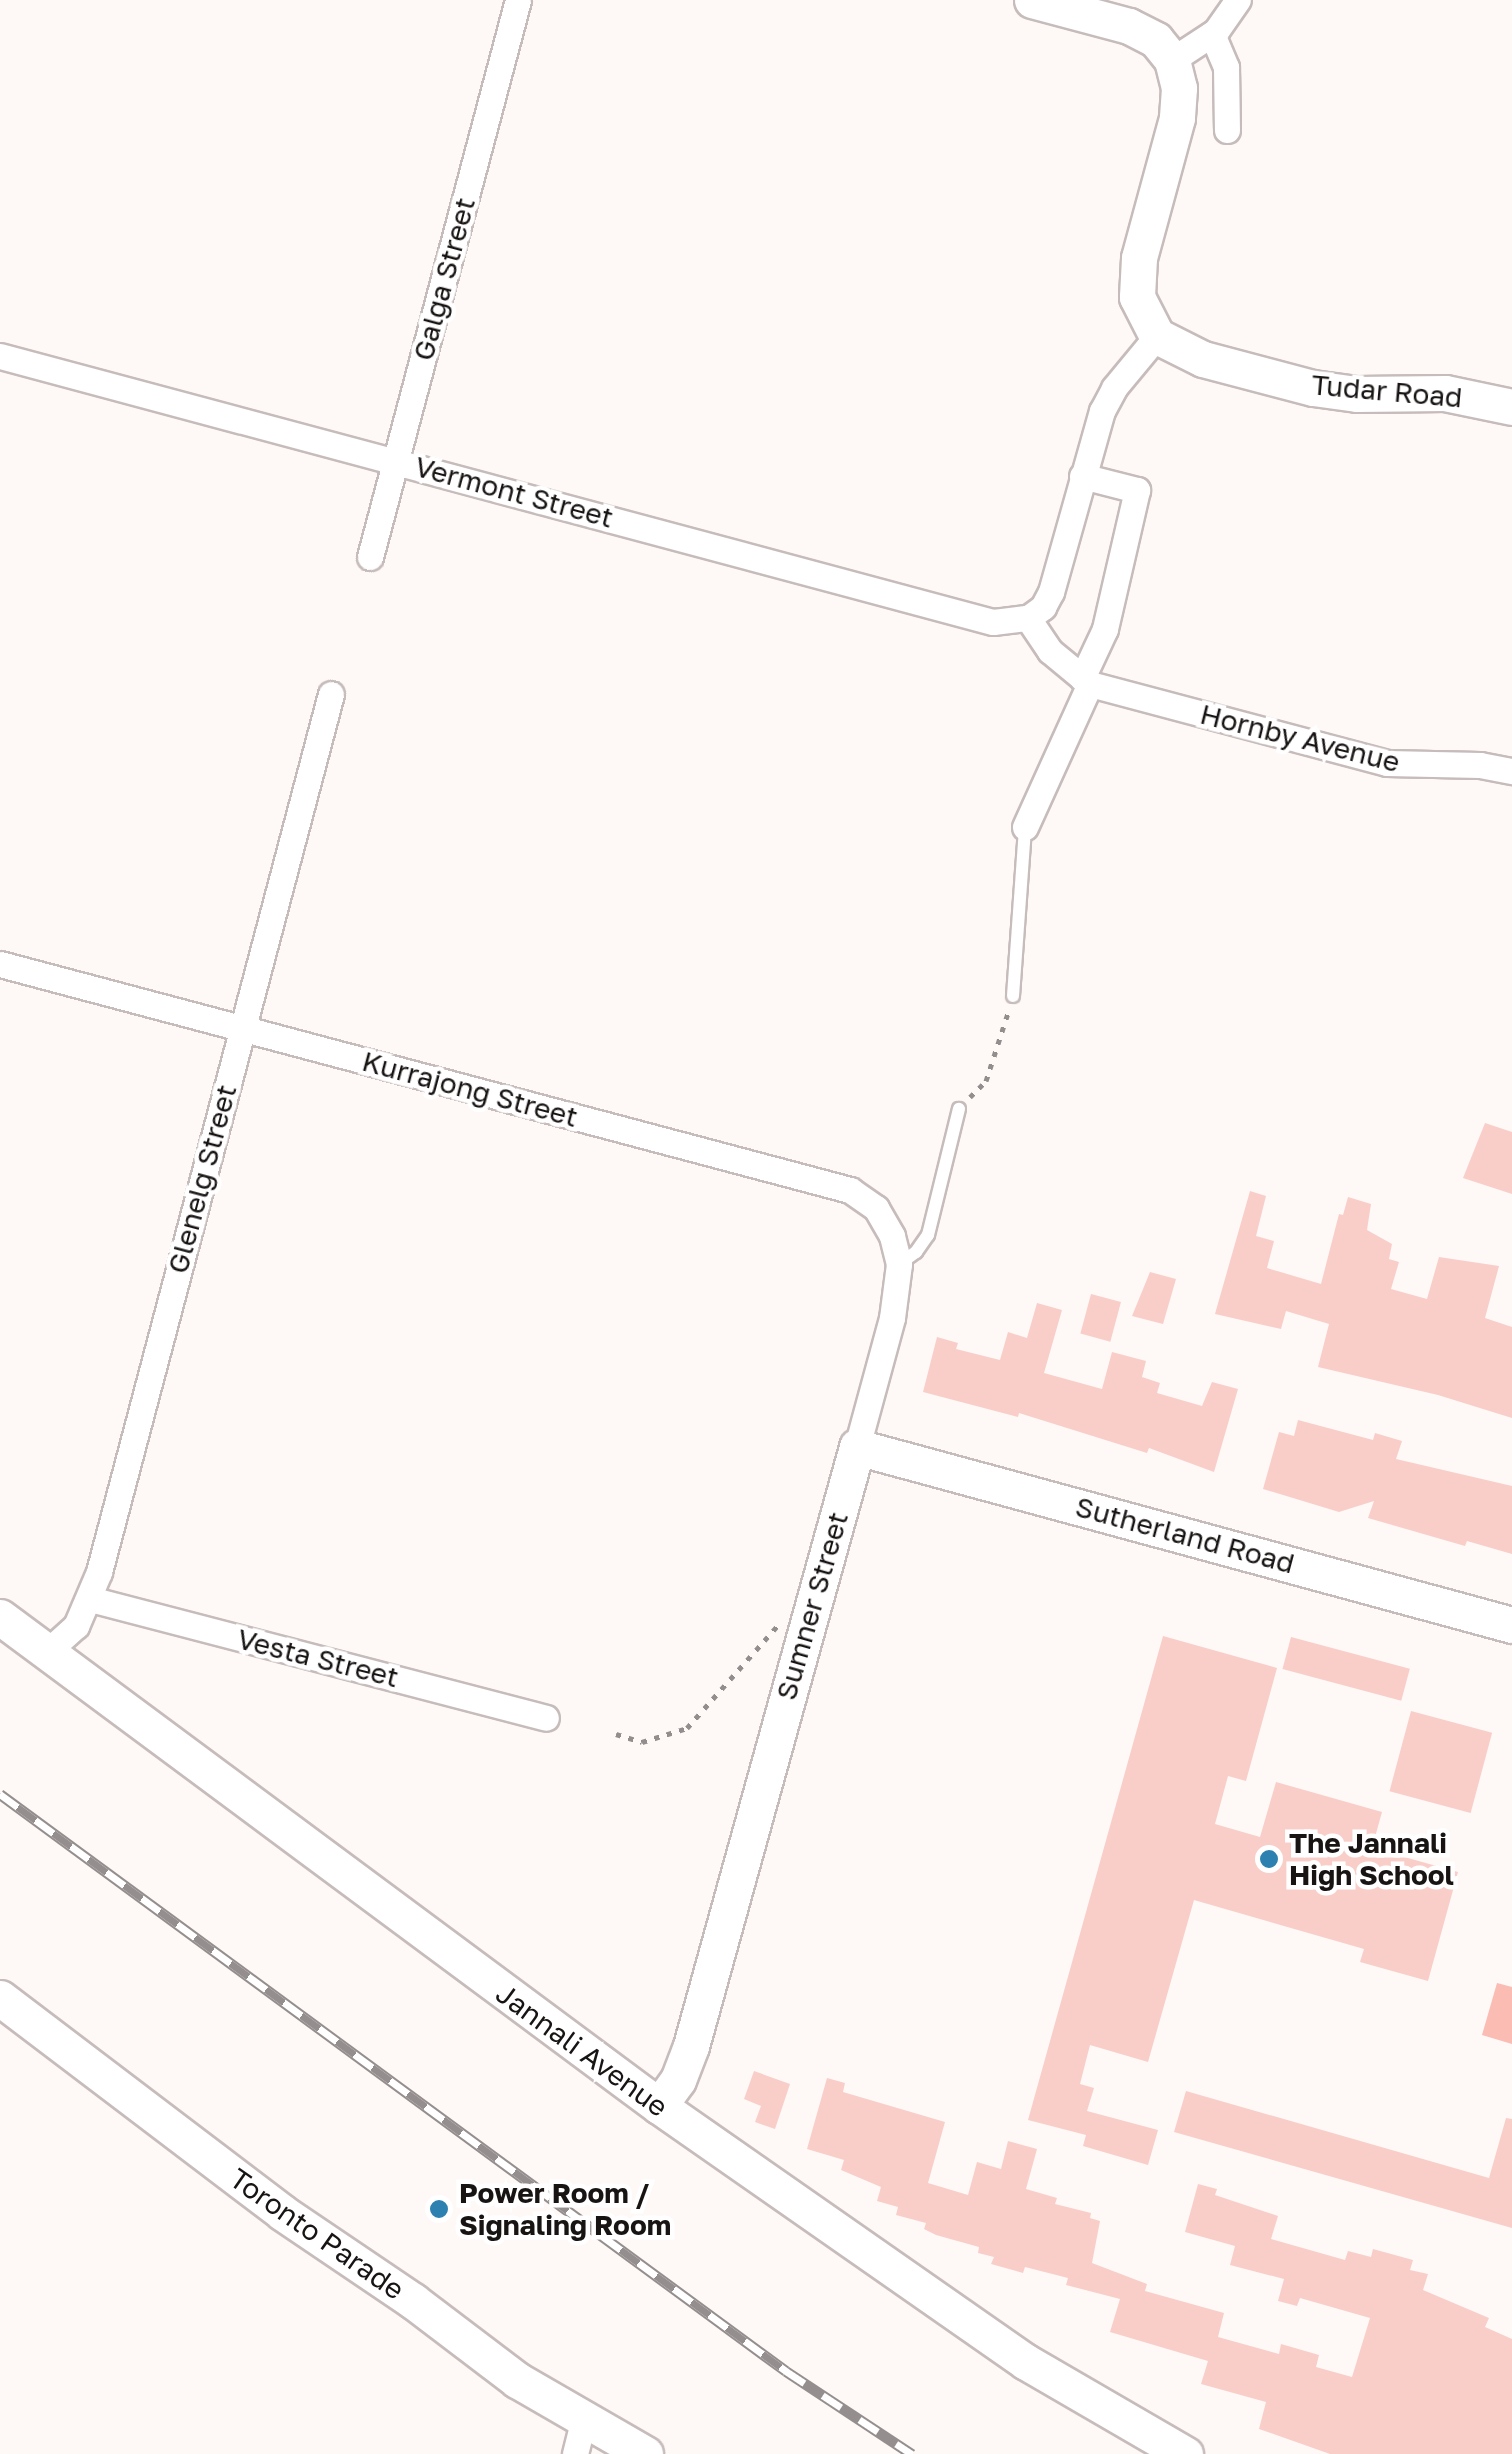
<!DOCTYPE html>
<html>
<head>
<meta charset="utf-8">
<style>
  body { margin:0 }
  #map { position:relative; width:1512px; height:2454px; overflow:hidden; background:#fef8f7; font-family:"Golos Text",sans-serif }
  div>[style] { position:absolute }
  .green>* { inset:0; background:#fabcb3 }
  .building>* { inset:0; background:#f9cec8; transform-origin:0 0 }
  .path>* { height:5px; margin-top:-2.5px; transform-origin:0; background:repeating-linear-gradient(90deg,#928e8d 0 5px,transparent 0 13px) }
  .roads { filter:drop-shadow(2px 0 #c6bcbb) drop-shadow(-2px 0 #c6bcbb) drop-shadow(0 2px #c6bcbb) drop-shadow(0 -2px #c6bcbb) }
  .lane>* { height:12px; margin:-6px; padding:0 6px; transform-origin:6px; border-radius:6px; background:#fff }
  .street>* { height:25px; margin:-12.5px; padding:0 12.5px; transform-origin:12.5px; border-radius:12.5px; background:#fff }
  .secondary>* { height:35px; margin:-17.5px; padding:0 17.5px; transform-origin:17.5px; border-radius:17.5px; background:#fff }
  .rail>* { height:11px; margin-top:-5.5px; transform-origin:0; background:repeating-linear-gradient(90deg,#fff 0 22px,#948f8e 0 44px); box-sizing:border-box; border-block:2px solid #948f8e }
  .dots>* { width:28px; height:28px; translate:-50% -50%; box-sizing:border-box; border:5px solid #fff; border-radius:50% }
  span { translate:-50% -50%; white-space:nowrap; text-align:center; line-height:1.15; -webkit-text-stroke:9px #fff; paint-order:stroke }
  .street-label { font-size:28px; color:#171413 }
  .poi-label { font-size:28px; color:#171413; font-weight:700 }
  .left { translate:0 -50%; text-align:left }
</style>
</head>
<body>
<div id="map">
  <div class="green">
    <div style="clip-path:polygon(1497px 1983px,1512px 1987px,1512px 2044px,1482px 2035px)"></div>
  </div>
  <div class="building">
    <div style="clip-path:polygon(1485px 1123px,1512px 1132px,1512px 1194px,1463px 1178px)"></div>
    <div style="clip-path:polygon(1250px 1191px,1266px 1196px,1256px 1236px,1274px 1241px,1267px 1268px,1321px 1284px,1339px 1214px,1343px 1215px,1348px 1197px,1371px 1204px,1367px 1230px,1392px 1244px,1389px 1259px,1399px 1262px,1391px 1289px,1427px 1299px,1439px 1257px,1499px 1266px,1485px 1318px,1512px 1327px,1512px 1418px,1438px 1395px,1318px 1367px,1329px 1324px,1286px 1311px,1281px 1329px,1215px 1314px)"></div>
    <div style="clip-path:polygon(1150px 1272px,1176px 1279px,1163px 1324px,1132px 1316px)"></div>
    <div style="left:1091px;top:1294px;width:31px;height:41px;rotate:15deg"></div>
    <div style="clip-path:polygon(1037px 1303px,1062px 1310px,1044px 1373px,1102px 1389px,1112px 1352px,1146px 1361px,1142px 1377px,1160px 1383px,1157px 1393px,1202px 1406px,1212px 1382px,1238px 1389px,1214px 1472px,1149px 1448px,1147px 1453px,1019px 1413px,1018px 1417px,923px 1392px,937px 1337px,958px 1343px,956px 1349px,1000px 1360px,1008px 1332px,1027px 1338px)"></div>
    <div style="clip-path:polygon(1298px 1420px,1373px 1440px,1375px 1433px,1402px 1441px,1396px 1459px,1512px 1486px,1512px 1554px,1467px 1541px,1465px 1546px,1368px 1518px,1374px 1501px,1339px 1512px,1263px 1489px,1279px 1432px,1294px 1436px)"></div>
    <div style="clip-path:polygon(1163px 1636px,1277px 1668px,1246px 1781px,1228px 1776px,1215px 1824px,1260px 1837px,1276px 1782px,1382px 1812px,1372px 1848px,1458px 1872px,1428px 1981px,1360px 1962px,1364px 1949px,1194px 1900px,1148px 2062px,1090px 2045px,1080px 2084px,1094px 2088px,1087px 2111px,1158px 2130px,1148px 2165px,1083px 2146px,1086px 2135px,1028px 2120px)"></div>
    <div style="left:1291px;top:1637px;width:123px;height:33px;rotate:15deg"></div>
    <div style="left:1411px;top:1711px;width:84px;height:83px;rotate:15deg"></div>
    <div style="clip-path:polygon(754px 2071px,790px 2084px,775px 2129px,755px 2122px,761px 2106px,744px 2099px)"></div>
    <div style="clip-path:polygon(827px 2078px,845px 2083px,843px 2092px,945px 2122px,928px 2183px,968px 2195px,977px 2162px,1001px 2169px,1008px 2141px,1037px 2149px,1026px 2189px,1057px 2198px,1055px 2204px,1091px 2213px,1090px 2218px,1100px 2221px,1092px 2263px,1147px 2284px,1145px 2291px,1224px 2313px,1218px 2337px,1279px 2354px,1281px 2344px,1319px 2355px,1316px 2367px,1352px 2377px,1370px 2318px,1300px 2298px,1297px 2306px,1278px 2301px,1284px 2279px,1230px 2265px,1235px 2246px,1185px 2232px,1198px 2184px,1217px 2189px,1215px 2195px,1278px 2216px,1271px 2239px,1345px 2260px,1348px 2251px,1371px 2257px,1373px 2249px,1413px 2260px,1410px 2270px,1428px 2274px,1423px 2290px,1489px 2318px,1485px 2327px,1512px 2339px,1512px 2454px,1330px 2454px,1259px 2429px,1266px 2402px,1201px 2384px,1208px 2361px,1110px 2332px,1120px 2299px,1066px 2285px,1068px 2278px,1025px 2267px,1023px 2273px,991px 2264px,994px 2257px,978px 2253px,979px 2247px,936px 2235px,924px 2229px,926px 2223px,896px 2215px,898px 2207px,877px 2201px,881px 2187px,841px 2170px,844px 2160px,807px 2149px)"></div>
    <div style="clip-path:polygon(1186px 2091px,1489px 2178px,1506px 2118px,1512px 2119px,1512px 2228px,1174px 2132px)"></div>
  </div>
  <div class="path">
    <div style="left:970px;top:1097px;width:23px;rotate:-45deg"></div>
    <div style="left:986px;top:1081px;width:71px;rotate:-72.1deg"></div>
    <div style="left:616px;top:1734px;width:27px;rotate:17deg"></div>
    <div style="left:642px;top:1742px;width:47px;rotate:-17.3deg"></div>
    <div style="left:687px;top:1728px;width:137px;rotate:-48.5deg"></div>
  </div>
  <div class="roads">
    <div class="lane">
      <div style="left:1013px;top:996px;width:169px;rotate:-85.9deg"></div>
      <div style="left:899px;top:1264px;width:21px;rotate:-35deg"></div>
      <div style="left:916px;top:1252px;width:21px;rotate:-55deg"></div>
      <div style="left:928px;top:1235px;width:130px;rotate:-76.2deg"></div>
    </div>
    <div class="street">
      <div style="left:1212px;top:34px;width:36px;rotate:67deg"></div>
      <div style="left:1226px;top:67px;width:63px;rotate:89.1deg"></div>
      <div style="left:1172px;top:60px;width:53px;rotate:-33.4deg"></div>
      <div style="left:1216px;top:31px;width:38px;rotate:-55deg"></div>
      <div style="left:0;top:356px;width:1028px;rotate:15deg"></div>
      <div style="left:993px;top:622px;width:35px;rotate:-7deg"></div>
      <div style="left:1082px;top:476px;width:57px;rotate:14.3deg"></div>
      <div style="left:1137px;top:490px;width:143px;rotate:103deg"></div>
      <div style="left:1105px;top:629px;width:54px;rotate:115.1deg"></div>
      <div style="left:370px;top:557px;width:576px;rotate:-75.12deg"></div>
      <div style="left:1090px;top:684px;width:307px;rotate:14.9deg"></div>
      <div style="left:1387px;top:763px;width:93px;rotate:1.2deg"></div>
      <div style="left:1480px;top:765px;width:33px;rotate:11deg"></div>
      <div style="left:1025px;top:827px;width:157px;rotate:-65.6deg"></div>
      <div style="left:1090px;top:684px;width:52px;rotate:-140.5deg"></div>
      <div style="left:1050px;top:651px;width:40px;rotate:-124deg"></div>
      <div style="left:1028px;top:618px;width:19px;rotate:-36deg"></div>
      <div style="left:1043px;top:607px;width:17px;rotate:-62deg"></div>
      <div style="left:1051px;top:592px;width:188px;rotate:-74.3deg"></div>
      <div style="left:1102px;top:411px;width:26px;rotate:-62deg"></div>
      <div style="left:1114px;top:388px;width:67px;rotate:-50.4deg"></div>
      <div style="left:0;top:964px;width:880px;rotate:14.89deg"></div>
      <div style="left:850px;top:1190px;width:32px;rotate:35deg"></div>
      <div style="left:876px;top:1208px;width:32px;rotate:60deg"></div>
      <div style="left:892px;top:1236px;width:29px;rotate:76deg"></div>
      <div style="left:899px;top:1264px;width:54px;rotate:97.4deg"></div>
      <div style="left:892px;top:1318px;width:134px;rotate:105.2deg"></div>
      <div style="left:90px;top:1599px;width:471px;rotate:14.6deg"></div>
      <div style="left:48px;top:1651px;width:38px;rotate:-42deg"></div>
      <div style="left:76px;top:1626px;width:59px;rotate:-66.9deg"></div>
      <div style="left:99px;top:1572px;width:908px;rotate:-75.2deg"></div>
      <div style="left:575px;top:2454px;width:34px;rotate:-76deg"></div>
    </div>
    <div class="secondary">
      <div style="left:1032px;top:0;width:100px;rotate:15deg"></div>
      <div style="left:1129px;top:26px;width:30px;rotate:27deg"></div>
      <div style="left:1156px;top:40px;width:26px;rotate:51deg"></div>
      <div style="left:1172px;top:60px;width:29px;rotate:76deg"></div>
      <div style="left:1179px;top:88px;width:30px;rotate:94deg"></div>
      <div style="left:1177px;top:118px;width:145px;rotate:105.2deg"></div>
      <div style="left:1139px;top:258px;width:39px;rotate:93deg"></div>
      <div style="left:1137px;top:297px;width:44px;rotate:62.9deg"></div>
      <div style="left:1157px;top:336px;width:51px;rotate:26.6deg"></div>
      <div style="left:1203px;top:359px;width:114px;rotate:14.8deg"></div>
      <div style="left:1313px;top:388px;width:44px;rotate:7.8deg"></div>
      <div style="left:1357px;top:394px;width:88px;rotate:-0.7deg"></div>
      <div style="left:1445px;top:393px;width:68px;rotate:11.8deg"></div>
      <div style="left:0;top:1617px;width:821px;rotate:36.58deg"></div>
      <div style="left:659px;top:2106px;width:447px;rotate:34.9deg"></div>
      <div style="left:1026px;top:2362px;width:184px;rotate:30.1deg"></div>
      <div style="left:0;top:1998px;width:355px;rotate:37.2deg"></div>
      <div style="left:283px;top:2213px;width:157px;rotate:34.1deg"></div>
      <div style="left:413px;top:2301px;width:131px;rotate:37.2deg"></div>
      <div style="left:517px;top:2380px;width:148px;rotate:30deg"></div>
      <div style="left:659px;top:2106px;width:32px;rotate:-54deg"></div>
      <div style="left:678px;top:2080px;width:36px;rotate:-69deg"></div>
      <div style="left:691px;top:2046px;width:622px;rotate:-74.51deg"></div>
      <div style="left:857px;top:1447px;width:679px;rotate:15.2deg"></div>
    </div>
  </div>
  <div class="rail">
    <div style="left:0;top:1794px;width:975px;rotate:36.28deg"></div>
    <div style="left:786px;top:2371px;width:151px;rotate:33.4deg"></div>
  </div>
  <div class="dots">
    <div style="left:1269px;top:1859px;background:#2c81b1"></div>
    <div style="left:439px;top:2209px;background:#2c81b1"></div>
  </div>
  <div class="street-label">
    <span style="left:444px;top:279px;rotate:-75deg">Galga Street</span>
    <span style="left:1387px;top:391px;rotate:5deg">Tudar Road</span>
    <span style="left:514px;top:492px;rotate:15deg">Vermont Street</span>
    <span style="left:1300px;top:738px;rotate:14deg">Hornby Avenue</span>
    <span style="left:470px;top:1089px;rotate:15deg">Kurrajong Street</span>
    <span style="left:202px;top:1179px;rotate:-75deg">Glenelg Street</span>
    <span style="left:1185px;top:1535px;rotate:15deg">Sutherland Road</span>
    <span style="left:812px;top:1606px;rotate:-74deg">Sumner Street</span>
    <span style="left:318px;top:1658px;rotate:14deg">Vesta Street</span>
    <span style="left:582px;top:2050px;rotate:36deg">Jannali Avenue</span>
    <span style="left:317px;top:2234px;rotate:35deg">Toronto Parade</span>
  </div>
  <div class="poi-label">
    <span class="left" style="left:1289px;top:1859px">The Jannali<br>High School</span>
    <span class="left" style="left:459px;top:2209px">Power Room /<br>Signaling Room</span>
  </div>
</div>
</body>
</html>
